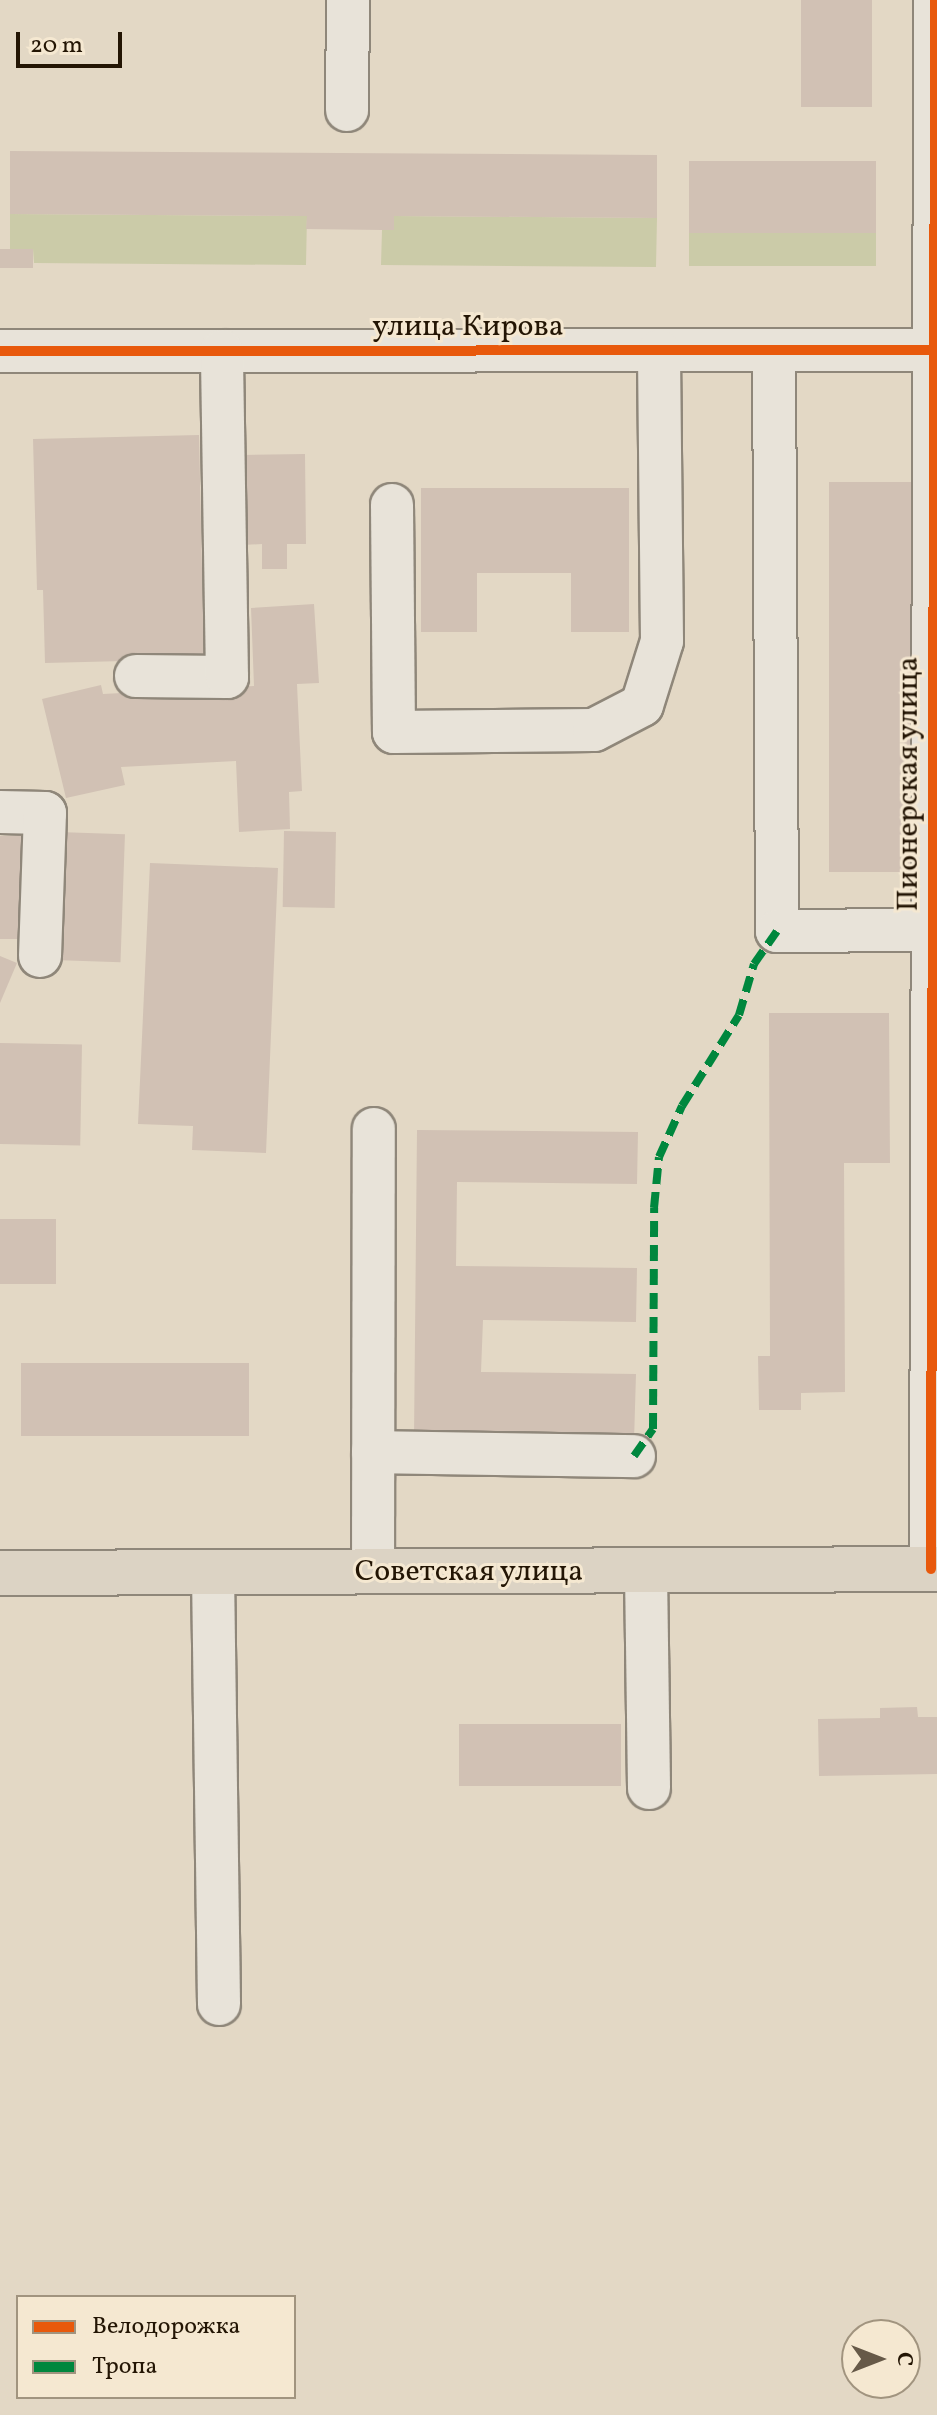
<!DOCTYPE html>
<html>
<head>
<meta charset="utf-8">
<style>
  body { margin:0 }
  #map { position:relative; width:937px; height:2415px; overflow:hidden; background:#e3d8c5; font-family:Vollkorn,serif }
  div>[style] { position:absolute }
  .green>* { inset:0; background:#cbcba8; transform-origin:0 0 }
  .building>* { inset:0; background:#d1c1b4; transform-origin:0 0 }
  .roads { filter:drop-shadow(2px 0 #8f877a) drop-shadow(-2px 0 #8f877a) drop-shadow(0 2px #8f877a) drop-shadow(0 -2px #8f877a) }
  .minor>* { height:42px; margin:-21px; padding:0 21px; transform-origin:21px; border-radius:21px; background:#e8e3d9 }
  .major>* { height:44px; margin:-22px; padding:0 22px; transform-origin:22px; border-radius:22px; background:#dcd3c4 }
  .quiet>* { height:8px; margin-top:-4px; transform-origin:0; background:repeating-linear-gradient(90deg,#00873e 0 16px,transparent 0 24px) }
  .cycleway>* { height:10px; margin:-5px; padding:0 5px; transform-origin:5px; border-radius:5px; background:#e8590c }
  span { translate:-50% -50%; white-space:nowrap; text-align:center; line-height:1.15; -webkit-text-stroke:6px #f5e8d1; paint-order:stroke }
  .street-label { font-size:30px; color:#231504 }
  .legend { position:absolute; left:16px; top:2295px; width:280px; height:104px; box-sizing:border-box; background:#f5e8d1; border:2px solid #a1947f; margin:0; padding:10px 14px; list-style:none; font-size:24px; color:#231504 }
  .legend li { display:flex; align-items:center; gap:16px; height:40px }
  .legend b { width:40px; border:2px solid #a1947f }
  .north { position:absolute; left:841px; top:2319px; width:80px; height:80px; box-sizing:border-box; background:#f5e8d1; border:2px solid #a1947f; border-radius:50%; rotate:90deg; font-size:22px; font-weight:700; line-height:32px; text-align:center; color:#231504 }
  .north::after { content:''; display:block; margin:auto; width:28px; height:36px; background:#665948; clip-path:polygon(50% 0,100% 100%,50% 72%,0 100%) }
  .scale { position:absolute; left:16px; top:32px; width:106px; height:36px; box-sizing:border-box; border:4px solid #231504; border-top:0; padding-left:10px; font-size:24px; line-height:28px; white-space:nowrap; color:#231504; -webkit-text-stroke:6px #f5e8d1; paint-order:stroke }
</style>
</head>
<body>
<div id="map">
  <div class="green">
    <div style="clip-path:polygon(10px 214px,307px 216px,306px 265px,34px 263px,33px 249px,10px 249px)"></div>
    <div style="clip-path:polygon(394px 216px,657px 218px,656px 267px,381px 265px,382px 230px,394px 229px)"></div>
    <div style="left:689px;top:233px;width:187px;height:33px"></div>
  </div>
  <div class="building">
    <div style="left:801px;top:0;width:71px;height:107px"></div>
    <div style="clip-path:polygon(10px 151px,657px 155px,657px 218px,394px 216px,394px 230px,382px 230px,306px 229px,307px 216px,10px 214px)"></div>
    <div style="left:689px;top:161px;width:187px;height:72px"></div>
    <div style="left:0;top:249px;width:33px;height:19px"></div>
    <div style="clip-path:polygon(199px 435px,204px 659px,45px 663px,43px 590px,37px 590px,33px 439px)"></div>
    <div style="clip-path:polygon(305px 454px,306px 544px,287px 544px,287px 569px,262px 569px,262px 544px,243px 545px,241px 455px)"></div>
    <div style="left:829px;top:482px;width:91px;height:390px"></div>
    <div style="clip-path:polygon(421px 488px,629px 488px,629px 632px,571px 632px,571px 573px,477px 573px,477px 632px,421px 632px)"></div>
    <div style="clip-path:polygon(314px 604px,319px 683px,297px 684px,302px 791px,289px 792px,290px 829px,239px 832px,236px 761px,121px 767px,125px 785px,66px 798px,42px 699px,101px 685px,103px 694px,254px 686px,251px 608px)"></div>
    <div style="left:284px;top:831px;width:52px;height:76px;rotate:1deg"></div>
    <div style="left:58px;top:832px;width:67px;height:128px;rotate:2deg"></div>
    <div style="left:0;top:836px;width:23px;height:103px"></div>
    <div style="clip-path:polygon(150px 863px,278px 868px,266px 1153px,192px 1150px,193px 1126px,138px 1124px)"></div>
    <div style="clip-path:polygon(0 956px,17px 963px,0 1003px)"></div>
    <div style="clip-path:polygon(769px 1013px,889px 1013px,890px 1163px,844px 1163px,845px 1392px,801px 1393px,801px 1410px,759px 1410px,758px 1356px,770px 1356px)"></div>
    <div style="left:0;top:1043px;width:82px;height:101px;rotate:1deg"></div>
    <div style="clip-path:polygon(417px 1130px,638px 1132px,637px 1184px,457px 1182px,456px 1266px,637px 1268px,636px 1322px,483px 1320px,481px 1372px,636px 1374px,634px 1441px,414px 1438px)"></div>
    <div style="left:56px;top:1219px;width:65px;height:56px;rotate:90deg"></div>
    <div style="left:249px;top:1363px;width:73px;height:228px;rotate:90deg"></div>
    <div style="clip-path:polygon(917px 1707px,918px 1717px,937px 1717px,937px 1774px,819px 1776px,818px 1719px,880px 1718px,880px 1708px)"></div>
    <div style="left:459px;top:1724px;width:162px;height:62px"></div>
  </div>
  <div class="roads">
    <div class="minor">
      <div style="left:347px;top:110px;width:110px;rotate:-89.5deg"></div>
      <div style="left:774px;top:350px;width:581px;rotate:89.7deg"></div>
      <div style="left:777px;top:931px;width:155px;rotate:-0.4deg"></div>
      <div style="left:0;top:351px;width:937px;rotate:-0.06deg"></div>
      <div style="left:392px;top:505px;width:227px;rotate:89.5deg"></div>
      <div style="left:394px;top:732px;width:200px;rotate:-0.6deg"></div>
      <div style="left:594px;top:730px;width:54px;rotate:-27.5deg"></div>
      <div style="left:642px;top:705px;width:67px;rotate:-72.6deg"></div>
      <div style="left:662px;top:641px;width:290px;rotate:-90.6deg"></div>
      <div style="left:136px;top:676px;width:91px;rotate:0.6deg"></div>
      <div style="left:227px;top:677px;width:326px;rotate:-90.9deg"></div>
      <div style="left:0;top:812px;width:45px;rotate:1.3deg"></div>
      <div style="left:45px;top:813px;width:143px;rotate:92deg"></div>
      <div style="left:373px;top:1452px;width:261px;rotate:0.9deg"></div>
      <div style="left:931px;top:1569px;width:1569px;rotate:-89.85deg"></div>
      <div style="left:373px;top:1571px;width:442px;rotate:-89.9deg"></div>
      <div style="left:646px;top:1572px;width:216px;rotate:89.2deg"></div>
      <div style="left:213px;top:1573px;width:431px;rotate:89.2deg"></div>
    </div>
    <div class="major">
      <div style="left:0;top:1573px;width:937px;rotate:-0.24deg"></div>
    </div>
  </div>
  <div class="quiet">
    <div style="left:634px;top:1456px;width:33px;rotate:-55deg"></div>
    <div style="left:653px;top:1429px;width:221px;rotate:-89.7deg"></div>
    <div style="left:654px;top:1208px;width:51px;rotate:-84.4deg"></div>
    <div style="left:659px;top:1157px;width:56px;rotate:-65.7deg"></div>
    <div style="left:682px;top:1106px;width:107px;rotate:-57.9deg"></div>
    <div style="left:739px;top:1015px;width:53px;rotate:-73.6deg"></div>
    <div style="left:754px;top:964px;width:40px;rotate:-55.1deg"></div>
  </div>
  <div class="cycleway">
    <div style="left:0;top:351px;width:937px;rotate:-0.06deg"></div>
    <div style="left:931px;top:1569px;width:1569px;rotate:-89.85deg"></div>
  </div>
  <div class="street-label">
    <span style="left:468px;top:327px">улица Кирова</span>
    <span style="left:909px;top:784px;rotate:-90deg">Пионерская улица</span>
    <span style="left:469px;top:1572px">Советская улица</span>
  </div>
  <ul class="legend">
  <li><b style="height:10px;background:#e8590c"></b>Велодорожка</li>
  <li><b style="height:10px;background:#00873e"></b>Тропа</li>
  </ul>
  <div class="north">С</div>
  <div class="scale">20 m</div>
</div>
</body>
</html>
